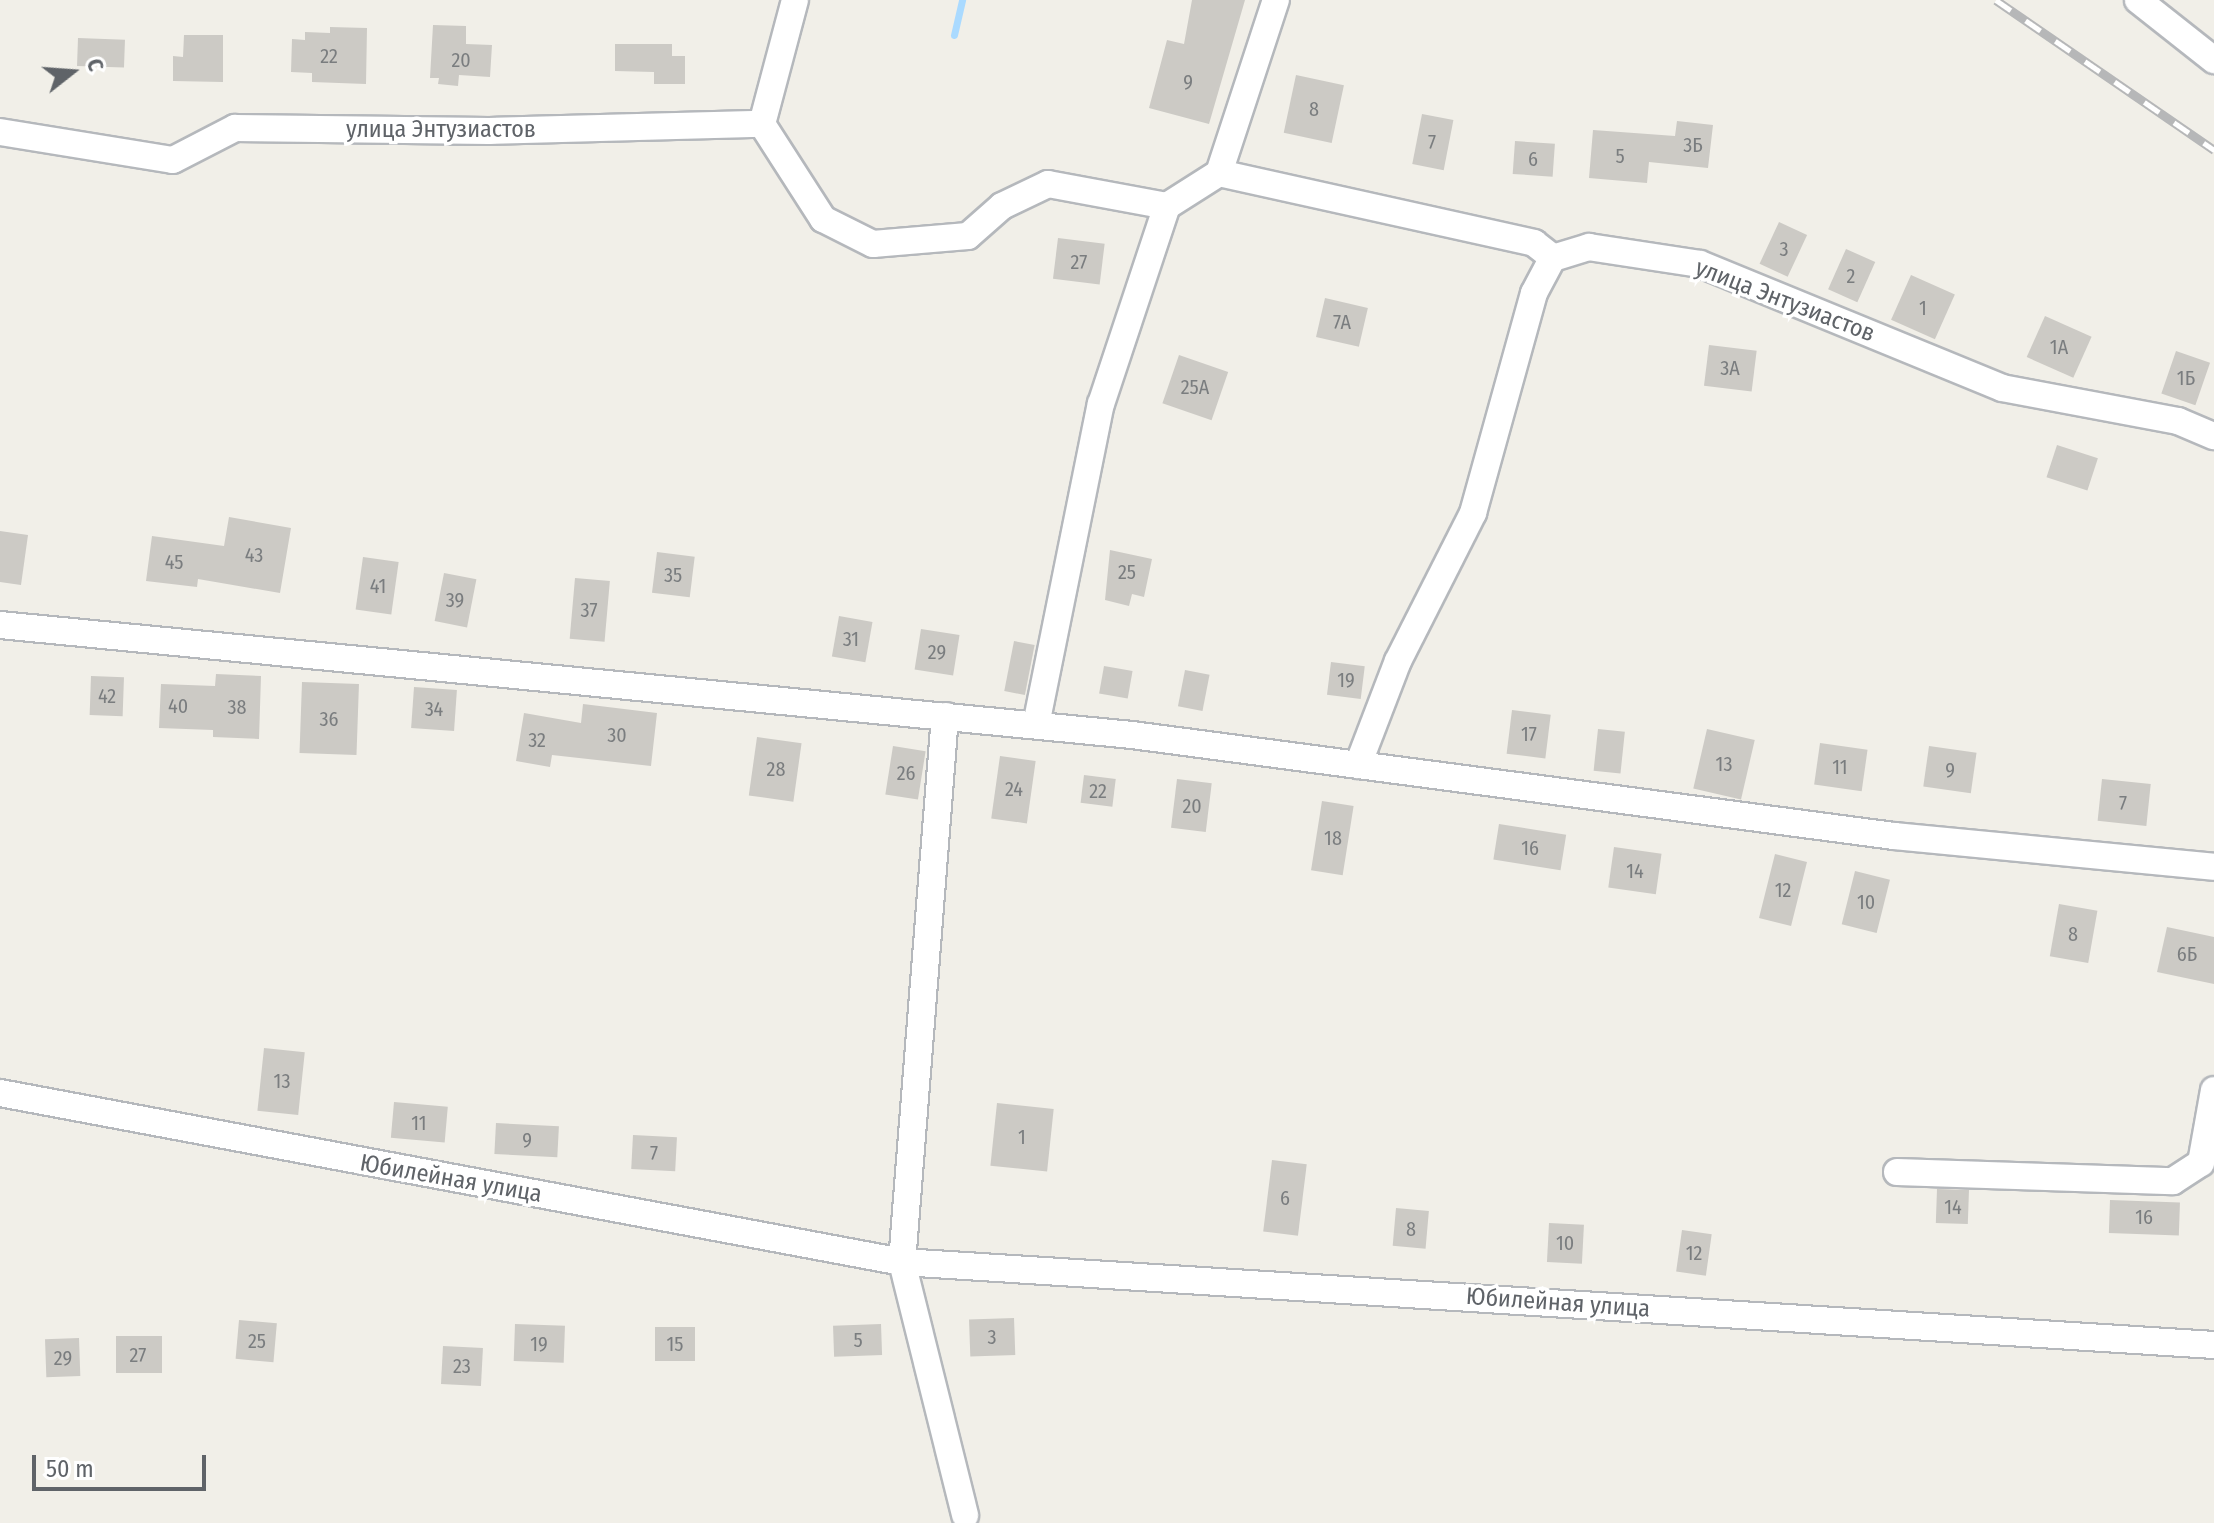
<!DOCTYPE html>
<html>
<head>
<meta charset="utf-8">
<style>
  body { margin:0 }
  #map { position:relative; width:2214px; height:1523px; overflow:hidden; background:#f1efe8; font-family:"Fira Sans Condensed",sans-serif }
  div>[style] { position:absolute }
  .stream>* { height:7px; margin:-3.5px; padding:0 3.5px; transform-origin:3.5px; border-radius:3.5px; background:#aadaff }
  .building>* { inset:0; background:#cccac5; transform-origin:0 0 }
  .roads { filter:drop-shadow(2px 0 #b5b8bc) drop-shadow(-2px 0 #b5b8bc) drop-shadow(0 2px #b5b8bc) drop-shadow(0 -2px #b5b8bc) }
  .minor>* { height:26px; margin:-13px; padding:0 13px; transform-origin:13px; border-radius:13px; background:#fff }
  .rail>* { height:9px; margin-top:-4.5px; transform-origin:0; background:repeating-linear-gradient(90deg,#fff 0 18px,#b6b7b8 0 36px); box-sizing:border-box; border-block:2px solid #b6b7b8 }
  span { translate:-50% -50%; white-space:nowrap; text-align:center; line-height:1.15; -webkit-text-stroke:7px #fff; paint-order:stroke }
  .number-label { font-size:20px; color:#7a7d7f }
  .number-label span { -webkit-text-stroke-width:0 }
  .street-label { font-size:24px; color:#5f6368 }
  .north { position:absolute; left:32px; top:32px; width:80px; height:80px; -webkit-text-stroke:6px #fff; paint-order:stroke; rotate:73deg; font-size:22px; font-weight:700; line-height:32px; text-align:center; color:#5f6368 }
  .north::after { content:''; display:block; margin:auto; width:28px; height:36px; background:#5f6368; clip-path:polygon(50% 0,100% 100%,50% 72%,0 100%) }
  .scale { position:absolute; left:32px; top:1455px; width:174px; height:36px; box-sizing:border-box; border:4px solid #5f6368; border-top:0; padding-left:10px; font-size:24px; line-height:28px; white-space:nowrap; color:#5f6368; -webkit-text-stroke:6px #fff; paint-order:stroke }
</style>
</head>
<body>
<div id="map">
  <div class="stream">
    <div style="left:954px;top:35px;width:36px;rotate:-77deg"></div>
  </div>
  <div class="building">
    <div style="clip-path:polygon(1192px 0,1245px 0,1209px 124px,1149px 108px,1167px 40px,1184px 44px)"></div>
    <div style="clip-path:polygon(433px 25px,466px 26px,466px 44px,492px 45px,490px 77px,459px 75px,458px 86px,438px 84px,439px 78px,430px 78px)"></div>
    <div style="clip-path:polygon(330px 27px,367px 28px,366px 84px,312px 82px,312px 73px,291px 72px,292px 39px,305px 40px,305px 32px,330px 33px)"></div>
    <div style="clip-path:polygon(184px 35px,223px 35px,223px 82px,173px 81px,173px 56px,183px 57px)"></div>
    <div style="left:78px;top:38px;width:47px;height:28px;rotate:2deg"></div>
    <div style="clip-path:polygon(615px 44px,672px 44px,672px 56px,685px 56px,685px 84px,654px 84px,654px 72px,615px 71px)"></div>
    <div style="left:1296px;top:75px;width:49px;height:59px;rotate:12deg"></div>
    <div style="left:1422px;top:114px;width:32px;height:51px;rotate:11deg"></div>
    <div style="clip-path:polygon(1677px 121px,1713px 125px,1708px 168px,1649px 162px,1647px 183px,1589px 178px,1593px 130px,1675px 136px)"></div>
    <div style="left:1515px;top:141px;width:40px;height:33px;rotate:4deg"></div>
    <div style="left:1779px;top:222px;width:31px;height:46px;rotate:25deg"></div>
    <div style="left:1058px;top:238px;width:47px;height:41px;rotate:7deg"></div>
    <div style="left:1846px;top:249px;width:32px;height:44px;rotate:24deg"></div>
    <div style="left:1911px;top:275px;width:48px;height:49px;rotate:24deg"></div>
    <div style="left:1325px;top:298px;width:44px;height:40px;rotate:13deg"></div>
    <div style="left:2045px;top:316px;width:51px;height:45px;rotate:24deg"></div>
    <div style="left:1709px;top:345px;width:48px;height:41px;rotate:7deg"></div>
    <div style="left:2176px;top:351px;width:36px;height:45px;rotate:19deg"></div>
    <div style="left:1179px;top:355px;width:52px;height:51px;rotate:19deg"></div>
    <div style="left:2057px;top:445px;width:43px;height:34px;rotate:18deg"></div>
    <div style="clip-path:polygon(229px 517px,291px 528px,280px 593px,198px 579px,197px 587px,146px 581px,152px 536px,224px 546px)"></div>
    <div style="clip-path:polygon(0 531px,28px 535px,21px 585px,0 582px)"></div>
    <div style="clip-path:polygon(1110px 550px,1152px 559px,1144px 597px,1132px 594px,1129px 606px,1105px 600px)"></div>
    <div style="left:657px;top:552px;width:38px;height:41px;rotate:7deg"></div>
    <div style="left:363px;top:557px;width:36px;height:53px;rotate:8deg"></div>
    <div style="left:444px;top:573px;width:33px;height:49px;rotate:11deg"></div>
    <div style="left:575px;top:578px;width:35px;height:61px;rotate:5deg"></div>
    <div style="left:839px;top:616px;width:34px;height:41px;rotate:10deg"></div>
    <div style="left:921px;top:629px;width:39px;height:41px;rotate:9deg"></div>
    <div style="left:1014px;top:641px;width:21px;height:51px;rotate:11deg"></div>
    <div style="left:1331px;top:662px;width:34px;height:33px;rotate:7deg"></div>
    <div style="left:1104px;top:666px;width:29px;height:28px;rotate:10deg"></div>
    <div style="left:1185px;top:670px;width:25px;height:37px;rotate:11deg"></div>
    <div style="clip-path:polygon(216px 674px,261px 676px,259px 739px,213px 737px,213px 730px,159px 728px,161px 684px,215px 686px)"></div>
    <div style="left:91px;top:676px;width:33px;height:39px;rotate:2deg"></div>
    <div style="left:302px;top:682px;width:57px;height:71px;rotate:2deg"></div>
    <div style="left:414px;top:687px;width:43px;height:41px;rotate:4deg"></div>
    <div style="clip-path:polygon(583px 704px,657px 713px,651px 766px,552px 755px,550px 767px,516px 761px,524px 713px,581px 723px)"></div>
    <div style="left:1512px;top:710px;width:39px;height:44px;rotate:7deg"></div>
    <div style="left:1598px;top:729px;width:27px;height:42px;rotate:6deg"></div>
    <div style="left:1707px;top:729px;width:49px;height:61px;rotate:13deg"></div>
    <div style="left:757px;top:737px;width:45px;height:59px;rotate:8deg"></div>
    <div style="left:1820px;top:743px;width:48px;height:42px;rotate:8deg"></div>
    <div style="left:893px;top:746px;width:33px;height:49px;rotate:9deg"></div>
    <div style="left:1929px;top:746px;width:48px;height:41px;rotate:8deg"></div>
    <div style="left:1000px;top:756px;width:36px;height:63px;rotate:8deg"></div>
    <div style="left:1084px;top:775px;width:32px;height:28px;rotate:7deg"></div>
    <div style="left:1177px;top:779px;width:35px;height:49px;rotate:7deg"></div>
    <div style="left:2102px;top:779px;width:49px;height:42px;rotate:6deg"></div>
    <div style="left:1322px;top:801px;width:32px;height:70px;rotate:9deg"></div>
    <div style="left:1499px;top:824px;width:68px;height:36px;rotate:9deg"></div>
    <div style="left:1614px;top:847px;width:48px;height:41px;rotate:8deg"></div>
    <div style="left:1775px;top:854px;width:33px;height:66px;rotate:14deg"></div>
    <div style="left:1855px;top:871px;width:36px;height:55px;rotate:14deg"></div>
    <div style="left:2059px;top:904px;width:39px;height:53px;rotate:10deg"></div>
    <div style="clip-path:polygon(2167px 927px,2214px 937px,2214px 984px,2157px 972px)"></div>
    <div style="left:264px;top:1048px;width:41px;height:63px;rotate:6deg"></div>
    <div style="left:394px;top:1102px;width:54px;height:36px;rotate:5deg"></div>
    <div style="left:997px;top:1103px;width:57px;height:63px;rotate:6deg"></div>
    <div style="left:496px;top:1123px;width:63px;height:31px;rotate:3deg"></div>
    <div style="left:633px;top:1135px;width:44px;height:34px;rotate:3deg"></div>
    <div style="left:1272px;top:1160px;width:35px;height:72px;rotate:7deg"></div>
    <div style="left:1937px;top:1189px;width:32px;height:34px;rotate:2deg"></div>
    <div style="left:2110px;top:1200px;width:70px;height:33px;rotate:2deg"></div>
    <div style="left:1396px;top:1208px;width:33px;height:38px;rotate:5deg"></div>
    <div style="left:1549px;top:1223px;width:35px;height:39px;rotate:3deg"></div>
    <div style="left:1682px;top:1230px;width:30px;height:42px;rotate:8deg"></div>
    <div style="left:1014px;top:1318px;width:37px;height:45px;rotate:88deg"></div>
    <div style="left:239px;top:1320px;width:38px;height:39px;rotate:5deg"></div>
    <div style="left:515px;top:1324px;width:50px;height:37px;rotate:2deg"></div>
    <div style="left:881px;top:1324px;width:31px;height:48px;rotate:88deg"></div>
    <div style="left:655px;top:1327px;width:40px;height:34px"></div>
    <div style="left:116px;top:1336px;width:46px;height:37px"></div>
    <div style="left:79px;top:1338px;width:38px;height:34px;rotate:88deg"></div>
    <div style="left:443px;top:1346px;width:40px;height:38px;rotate:3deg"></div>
  </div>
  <div class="roads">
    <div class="minor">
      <div style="left:2138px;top:0;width:97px;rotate:38.3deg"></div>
      <div style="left:762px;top:124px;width:113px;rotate:57.3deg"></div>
      <div style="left:823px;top:219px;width:56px;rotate:26.6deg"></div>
      <div style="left:873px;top:244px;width:95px;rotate:-4.8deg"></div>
      <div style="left:968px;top:236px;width:45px;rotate:-41.4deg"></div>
      <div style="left:1002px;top:206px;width:51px;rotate:-25.6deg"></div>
      <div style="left:1048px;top:184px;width:121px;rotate:10.5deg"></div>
      <div style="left:0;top:132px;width:175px;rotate:9.2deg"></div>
      <div style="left:173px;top:160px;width:70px;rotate:-27.3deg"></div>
      <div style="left:235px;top:128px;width:254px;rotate:0.7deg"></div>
      <div style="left:489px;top:131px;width:273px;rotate:-1.5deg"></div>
      <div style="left:762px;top:124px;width:128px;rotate:-75.1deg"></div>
      <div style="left:1219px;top:173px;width:323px;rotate:12.5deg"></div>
      <div style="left:1534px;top:243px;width:24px;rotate:38deg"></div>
      <div style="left:0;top:625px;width:1137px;rotate:5.55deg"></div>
      <div style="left:1132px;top:735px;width:769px;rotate:7.55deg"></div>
      <div style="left:1894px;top:836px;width:321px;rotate:5.5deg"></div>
      <div style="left:945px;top:716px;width:548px;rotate:94.5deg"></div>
      <div style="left:902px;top:1262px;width:261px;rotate:76deg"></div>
      <div style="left:1036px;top:725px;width:328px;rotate:-78.6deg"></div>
      <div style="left:1101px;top:404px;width:209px;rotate:-71.6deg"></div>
      <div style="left:1167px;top:206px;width:62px;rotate:-32.4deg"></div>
      <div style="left:1219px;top:173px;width:182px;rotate:-71.8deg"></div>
      <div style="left:1358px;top:765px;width:111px;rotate:-69deg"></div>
      <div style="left:1398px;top:661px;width:166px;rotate:-63.1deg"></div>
      <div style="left:1473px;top:513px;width:228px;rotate:-74.5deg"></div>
      <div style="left:1534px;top:293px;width:40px;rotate:-62deg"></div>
      <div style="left:1553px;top:258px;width:38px;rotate:-17deg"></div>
      <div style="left:1589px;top:247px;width:112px;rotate:8.7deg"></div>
      <div style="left:1700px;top:264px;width:326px;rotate:22.3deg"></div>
      <div style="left:2002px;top:388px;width:179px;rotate:10.6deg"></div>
      <div style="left:2178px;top:421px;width:39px;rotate:23deg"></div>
      <div style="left:0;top:1093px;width:918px;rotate:10.61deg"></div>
      <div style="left:902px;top:1262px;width:1315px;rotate:3.62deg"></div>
      <div style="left:1897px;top:1172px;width:276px;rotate:1.9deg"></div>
      <div style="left:2173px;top:1181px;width:33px;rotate:-33deg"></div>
      <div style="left:2201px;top:1163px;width:74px;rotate:-79.9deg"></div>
    </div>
  </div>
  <div class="rail">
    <div style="left:1996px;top:0;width:265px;rotate:34.5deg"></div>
  </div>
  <div class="number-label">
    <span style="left:329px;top:56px">22</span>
    <span style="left:461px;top:60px">20</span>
    <span style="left:1188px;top:82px">9</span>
    <span style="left:1314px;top:109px">8</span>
    <span style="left:1432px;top:142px">7</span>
    <span style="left:1693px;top:145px">3Б</span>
    <span style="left:1620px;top:156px">5</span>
    <span style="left:1533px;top:159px">6</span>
    <span style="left:1784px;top:249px">3</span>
    <span style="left:1079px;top:262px">27</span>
    <span style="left:1851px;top:276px">2</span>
    <span style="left:1923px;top:308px">1</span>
    <span style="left:1342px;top:322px">7А</span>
    <span style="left:2059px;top:347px">1А</span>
    <span style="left:1730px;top:368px">3А</span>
    <span style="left:2186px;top:378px">1Б</span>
    <span style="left:1195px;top:387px">25А</span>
    <span style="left:254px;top:555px">43</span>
    <span style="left:174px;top:562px">45</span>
    <span style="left:1127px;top:572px">25</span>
    <span style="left:673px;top:575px">35</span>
    <span style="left:378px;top:586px">41</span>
    <span style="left:455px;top:600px">39</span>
    <span style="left:589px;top:610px">37</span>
    <span style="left:851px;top:639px">31</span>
    <span style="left:937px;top:652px">29</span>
    <span style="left:1346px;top:680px">19</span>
    <span style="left:107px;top:696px">42</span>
    <span style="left:178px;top:706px">40</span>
    <span style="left:237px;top:707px">38</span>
    <span style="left:434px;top:709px">34</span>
    <span style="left:329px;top:719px">36</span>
    <span style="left:1529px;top:734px">17</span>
    <span style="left:617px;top:735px">30</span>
    <span style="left:537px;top:740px">32</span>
    <span style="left:1724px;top:764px">13</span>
    <span style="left:1840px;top:767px">11</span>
    <span style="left:776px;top:769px">28</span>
    <span style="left:1950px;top:770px">9</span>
    <span style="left:906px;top:773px">26</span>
    <span style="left:1014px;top:789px">24</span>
    <span style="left:1098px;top:791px">22</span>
    <span style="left:2123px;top:803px">7</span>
    <span style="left:1192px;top:806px">20</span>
    <span style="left:1333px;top:838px">18</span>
    <span style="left:1530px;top:848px">16</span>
    <span style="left:1635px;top:871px">14</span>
    <span style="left:1783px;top:890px">12</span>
    <span style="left:1866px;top:902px">10</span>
    <span style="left:2073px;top:934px">8</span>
    <span style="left:2187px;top:954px">6Б</span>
    <span style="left:282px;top:1081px">13</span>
    <span style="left:419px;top:1123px">11</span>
    <span style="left:1022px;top:1137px">1</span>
    <span style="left:527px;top:1140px">9</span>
    <span style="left:654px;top:1153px">7</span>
    <span style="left:1285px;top:1198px">6</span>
    <span style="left:1953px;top:1207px">14</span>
    <span style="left:2144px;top:1217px">16</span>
    <span style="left:1411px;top:1229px">8</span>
    <span style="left:1565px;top:1243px">10</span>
    <span style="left:1694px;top:1253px">12</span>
    <span style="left:992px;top:1337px">3</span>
    <span style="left:858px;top:1340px">5</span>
    <span style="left:257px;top:1341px">25</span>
    <span style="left:539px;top:1344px">19</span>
    <span style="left:675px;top:1344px">15</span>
    <span style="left:138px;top:1355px">27</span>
    <span style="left:63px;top:1358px">29</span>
    <span style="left:462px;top:1366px">23</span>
  </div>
  <div class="street-label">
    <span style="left:441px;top:130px">улица Энтузиастов</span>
    <span style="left:1785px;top:301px;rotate:21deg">улица Энтузиастов</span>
    <span style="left:451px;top:1179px;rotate:10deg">Юбилейная улица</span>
    <span style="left:1558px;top:1303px;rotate:4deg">Юбилейная улица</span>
  </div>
  <div class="north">С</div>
  <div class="scale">50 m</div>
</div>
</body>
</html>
